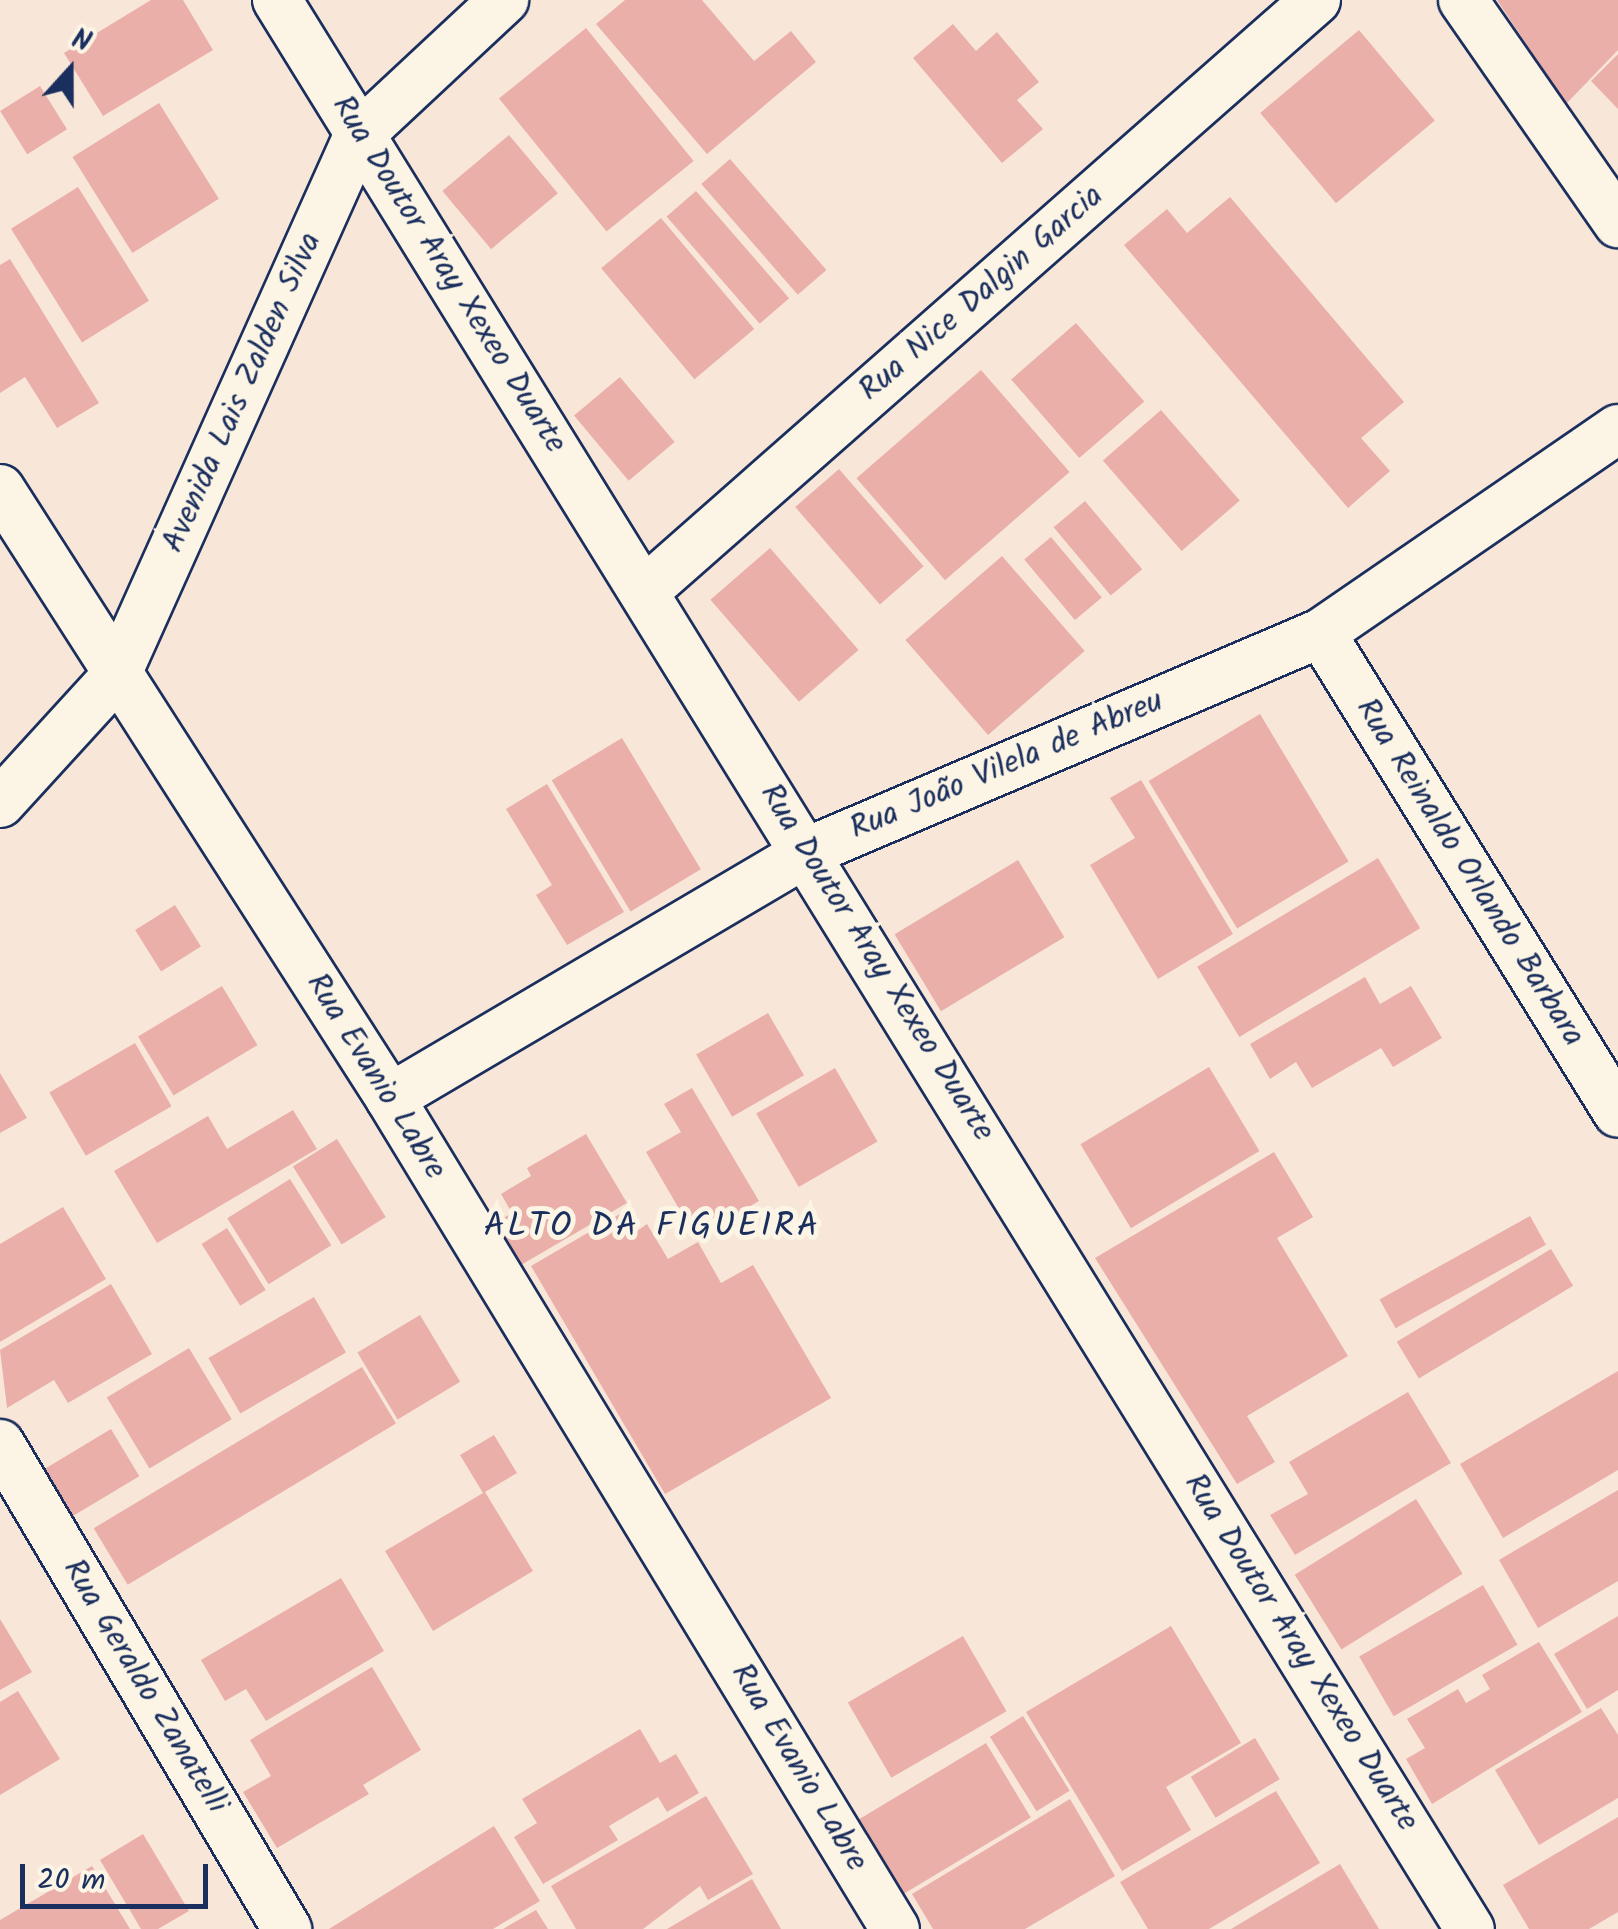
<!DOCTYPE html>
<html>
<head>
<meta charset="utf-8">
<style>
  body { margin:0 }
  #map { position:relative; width:1618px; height:1929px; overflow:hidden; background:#f8e7d9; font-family:Kalam,sans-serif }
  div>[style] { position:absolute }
  .building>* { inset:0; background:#eaafa9; transform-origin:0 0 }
  .roads { filter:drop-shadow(2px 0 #1b2f5e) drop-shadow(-2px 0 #1b2f5e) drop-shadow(0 2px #1b2f5e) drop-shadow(0 -2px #1b2f5e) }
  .minor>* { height:48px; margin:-24px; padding:0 24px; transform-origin:24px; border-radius:24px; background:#fcf5e5 }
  span { translate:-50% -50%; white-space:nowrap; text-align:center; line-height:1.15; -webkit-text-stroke:10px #fcf5e5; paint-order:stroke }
  .street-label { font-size:32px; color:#1b2f5e }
  .neighbourhood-label { font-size:35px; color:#1b2f5e; letter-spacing:2.5px }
  .north { position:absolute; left:20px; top:20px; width:100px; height:100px; -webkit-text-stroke:8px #fcf5e5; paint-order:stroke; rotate:21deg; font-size:28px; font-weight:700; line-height:40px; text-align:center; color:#1b2f5e }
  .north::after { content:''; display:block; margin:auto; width:35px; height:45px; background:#1b2f5e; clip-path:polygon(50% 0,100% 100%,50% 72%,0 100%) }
  .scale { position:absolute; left:20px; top:1864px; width:188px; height:45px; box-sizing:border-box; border:5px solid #1b2f5e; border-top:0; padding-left:12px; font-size:30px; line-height:35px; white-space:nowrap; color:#1b2f5e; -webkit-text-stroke:8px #fcf5e5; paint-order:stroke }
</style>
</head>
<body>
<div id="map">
  <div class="building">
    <div style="clip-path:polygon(151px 0,183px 0,213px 50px,103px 116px,64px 53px)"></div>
    <div style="clip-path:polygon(625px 0,702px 0,754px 61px,791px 31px,816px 62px,707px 154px,596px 24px)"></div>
    <div style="clip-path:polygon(1497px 0,1618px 0,1618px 50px,1566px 104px)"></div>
    <div style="clip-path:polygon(953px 24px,976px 51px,997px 32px,1039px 82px,1017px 100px,1043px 129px,1002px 163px,913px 58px)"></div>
    <div style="left:586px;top:28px;width:171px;height:112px;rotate:51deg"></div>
    <div style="left:1359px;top:30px;width:118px;height:129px;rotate:50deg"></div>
    <div style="clip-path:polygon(1618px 54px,1618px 109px,1591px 81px)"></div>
    <div style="left:40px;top:86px;width:51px;height:47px;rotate:58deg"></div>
    <div style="left:159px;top:103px;width:113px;height:102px;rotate:58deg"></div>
    <div style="left:509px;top:135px;width:76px;height:87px;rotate:50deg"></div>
    <div style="left:730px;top:159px;width:147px;height:38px;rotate:49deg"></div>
    <div style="left:78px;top:187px;width:134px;height:79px;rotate:58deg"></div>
    <div style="left:696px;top:191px;width:142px;height:39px;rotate:49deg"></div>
    <div style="clip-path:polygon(1230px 197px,1404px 402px,1361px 438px,1390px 471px,1348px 508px,1124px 245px,1167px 209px,1187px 233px)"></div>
    <div style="left:661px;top:218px;width:145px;height:78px;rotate:50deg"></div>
    <div style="clip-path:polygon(10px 259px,99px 403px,57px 428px,25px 377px,0 393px,0 265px)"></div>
    <div style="left:1076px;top:323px;width:104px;height:86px;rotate:49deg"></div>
    <div style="left:981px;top:370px;width:135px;height:165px;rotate:49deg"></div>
    <div style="left:620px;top:377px;width:85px;height:60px;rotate:50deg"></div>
    <div style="left:1161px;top:410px;width:120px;height:77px;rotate:49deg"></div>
    <div style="left:839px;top:469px;width:129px;height:58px;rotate:49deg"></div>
    <div style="left:1085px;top:501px;width:89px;height:41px;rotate:50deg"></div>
    <div style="left:1051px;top:537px;width:79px;height:35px;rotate:50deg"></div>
    <div style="left:770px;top:548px;width:135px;height:79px;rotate:49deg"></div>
    <div style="left:1002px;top:556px;width:126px;height:128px;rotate:49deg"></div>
    <div style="left:1260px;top:714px;width:172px;height:130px;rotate:59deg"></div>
    <div style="left:622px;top:738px;width:153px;height:82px;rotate:59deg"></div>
    <div style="clip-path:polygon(1141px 780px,1233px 934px,1158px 979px,1090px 865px,1135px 838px,1110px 798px)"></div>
    <div style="clip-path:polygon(547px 784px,624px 912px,567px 945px,536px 895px,552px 885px,506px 809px)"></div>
    <div style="left:1378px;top:858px;width:82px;height:211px;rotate:59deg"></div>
    <div style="left:1018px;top:860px;width:90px;height:144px;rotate:59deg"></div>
    <div style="left:175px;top:905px;width:49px;height:47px;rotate:58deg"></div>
    <div style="clip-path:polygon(1365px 977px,1380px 1004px,1411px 986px,1442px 1038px,1393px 1067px,1381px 1048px,1312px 1088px,1296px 1062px,1270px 1079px,1250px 1044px)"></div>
    <div style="left:222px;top:986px;width:69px;height:98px;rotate:59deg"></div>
    <div style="left:768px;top:1013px;width:72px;height:83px;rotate:60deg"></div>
    <div style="left:135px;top:1043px;width:73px;height:99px;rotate:60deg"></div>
    <div style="left:1209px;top:1067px;width:98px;height:150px;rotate:59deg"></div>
    <div style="left:835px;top:1068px;width:85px;height:91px;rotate:60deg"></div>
    <div style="clip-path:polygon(0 1073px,27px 1118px,0 1133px)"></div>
    <div style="clip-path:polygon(692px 1088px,759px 1201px,696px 1238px,646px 1152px,681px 1132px,664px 1104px)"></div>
    <div style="clip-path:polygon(293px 1110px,317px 1149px,157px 1243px,114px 1171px,208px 1116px,227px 1149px)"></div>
    <div style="clip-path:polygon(586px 1134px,627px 1203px,521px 1265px,496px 1222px,512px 1213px,501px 1194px,531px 1176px,527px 1168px)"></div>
    <div style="left:337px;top:1139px;width:92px;height:52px;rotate:58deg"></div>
    <div style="clip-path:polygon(1274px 1152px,1313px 1217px,1277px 1238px,1348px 1356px,1247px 1416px,1275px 1462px,1237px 1484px,1095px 1258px)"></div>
    <div style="left:290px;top:1179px;width:78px;height:74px;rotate:58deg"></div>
    <div style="clip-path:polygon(63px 1207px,106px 1279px,0 1342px,0 1244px)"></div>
    <div style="clip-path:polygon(625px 1211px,637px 1231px,647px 1224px,668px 1259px,698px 1242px,721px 1283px,753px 1265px,831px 1398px,665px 1494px,531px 1266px)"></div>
    <div style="left:1530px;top:1216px;width:33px;height:172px;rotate:61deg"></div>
    <div style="left:227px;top:1228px;width:73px;height:30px;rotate:58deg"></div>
    <div style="left:1551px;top:1249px;width:43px;height:180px;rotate:59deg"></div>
    <div style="clip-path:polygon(111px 1284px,152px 1354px,68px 1403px,54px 1380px,7px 1408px,0 1350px)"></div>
    <div style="left:314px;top:1297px;width:64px;height:122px;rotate:60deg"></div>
    <div style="left:420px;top:1315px;width:78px;height:73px;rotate:59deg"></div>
    <div style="left:189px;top:1348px;width:83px;height:96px;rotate:59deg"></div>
    <div style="left:362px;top:1367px;width:66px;height:313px;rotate:59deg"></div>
    <div style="clip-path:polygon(1618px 1371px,1618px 1470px,1503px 1538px,1460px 1464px)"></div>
    <div style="clip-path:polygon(1408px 1392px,1451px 1463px,1295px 1555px,1270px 1515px,1308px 1494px,1289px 1462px)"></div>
    <div style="left:111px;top:1429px;width:55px;height:81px;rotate:59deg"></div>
    <div style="clip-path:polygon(494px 1435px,517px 1473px,485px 1492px,533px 1571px,433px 1631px,385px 1551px,483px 1493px,460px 1455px)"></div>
    <div style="clip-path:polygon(1618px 1490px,1618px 1581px,1538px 1628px,1499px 1560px)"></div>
    <div style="left:1416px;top:1499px;width:88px;height:143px;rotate:58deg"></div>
    <div style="clip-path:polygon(341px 1578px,384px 1651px,266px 1721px,246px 1689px,225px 1701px,201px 1660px)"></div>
    <div style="left:1483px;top:1585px;width:69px;height:143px;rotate:60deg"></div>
    <div style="clip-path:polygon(1618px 1616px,1618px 1690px,1587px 1709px,1554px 1654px)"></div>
    <div style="clip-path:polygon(0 1619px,32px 1672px,0 1690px)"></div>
    <div style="clip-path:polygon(1171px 1626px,1241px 1743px,1166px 1787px,1191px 1830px,1122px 1871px,1026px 1712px)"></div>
    <div style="left:963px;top:1636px;width:87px;height:133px;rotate:60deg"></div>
    <div style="clip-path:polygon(1539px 1642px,1582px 1712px,1432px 1804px,1406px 1759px,1425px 1748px,1407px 1719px,1458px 1689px,1466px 1703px,1490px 1689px,1482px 1675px)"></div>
    <div style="clip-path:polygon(372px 1667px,421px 1750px,363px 1785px,369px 1794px,277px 1848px,243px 1792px,271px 1776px,250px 1740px)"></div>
    <div style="clip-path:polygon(18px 1691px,60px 1759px,0 1795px,0 1702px)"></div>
    <div style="clip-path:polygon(1601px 1708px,1618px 1735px,1618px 1798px,1539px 1845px,1495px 1770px)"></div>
    <div style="left:1023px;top:1716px;width:88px;height:39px;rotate:58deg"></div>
    <div style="clip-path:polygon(640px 1729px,660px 1763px,676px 1754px,699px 1793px,667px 1812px,658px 1797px,609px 1826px,618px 1840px,543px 1884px,514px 1837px,537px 1823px,522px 1799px)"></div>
    <div style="left:1255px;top:1738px;width:48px;height:75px;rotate:59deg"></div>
    <div style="left:986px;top:1743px;width:87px;height:152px;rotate:59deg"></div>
    <div style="clip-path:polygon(1276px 1791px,1320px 1863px,1209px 1929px,1148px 1929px,1120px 1882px)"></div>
    <div style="clip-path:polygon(706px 1796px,753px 1874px,708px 1900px,700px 1886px,643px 1929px,576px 1929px,551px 1886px)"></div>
    <div style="clip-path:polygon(1070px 1799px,1115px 1876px,1025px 1929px,933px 1929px,912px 1894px)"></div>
    <div style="clip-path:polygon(1618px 1817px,1618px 1912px,1589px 1929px,1529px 1929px,1503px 1885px)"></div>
    <div style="clip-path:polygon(494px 1826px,540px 1901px,493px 1929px,329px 1929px)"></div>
    <div style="clip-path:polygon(143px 1834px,189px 1911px,158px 1929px,141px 1929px,100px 1860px)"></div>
    <div style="clip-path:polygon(1340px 1864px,1379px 1929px,1231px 1929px)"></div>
    <div style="clip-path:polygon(92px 1866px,130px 1929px,0 1929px,0 1920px)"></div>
    <div style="clip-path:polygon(752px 1879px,781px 1929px,667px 1929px)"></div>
    <div style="clip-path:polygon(536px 1910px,548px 1929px,503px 1929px)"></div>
  </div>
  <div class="roads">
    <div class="minor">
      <div style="left:277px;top:0;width:2268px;rotate:58.27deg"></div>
      <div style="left:1463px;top:0;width:272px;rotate:55.2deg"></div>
      <div style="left:0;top:489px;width:723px;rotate:57.36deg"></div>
      <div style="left:390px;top:1098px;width:972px;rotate:58.71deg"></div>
      <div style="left:648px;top:588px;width:890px;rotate:-41.36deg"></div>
      <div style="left:1321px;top:633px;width:564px;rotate:58.25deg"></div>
      <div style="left:0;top:803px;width:172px;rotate:-47.6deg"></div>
      <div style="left:116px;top:676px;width:592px;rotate:-65.86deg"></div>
      <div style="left:358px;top:136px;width:200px;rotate:-43deg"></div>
      <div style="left:390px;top:1098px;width:484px;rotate:-30.5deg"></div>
      <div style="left:807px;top:852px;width:559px;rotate:-23.08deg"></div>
      <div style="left:1321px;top:633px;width:360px;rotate:-34.5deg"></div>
      <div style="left:0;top:1444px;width:564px;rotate:59.38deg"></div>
    </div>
  </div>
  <div class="street-label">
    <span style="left:448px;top:275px;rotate:58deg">Rua Doutor Aray Xexeo Duarte</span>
    <span style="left:982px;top:294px;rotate:-41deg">Rua Nice Dalgin Garcia</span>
    <span style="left:243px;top:393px;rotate:-66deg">Avenida Lais Zalden Silva</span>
    <span style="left:1007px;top:766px;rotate:-23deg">Rua João Vilela de Abreu</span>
    <span style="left:1469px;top:873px;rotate:58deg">Rua Reinaldo Orlando Barbara</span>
    <span style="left:876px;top:963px;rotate:58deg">Rua Doutor Aray Xexeo Duarte</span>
    <span style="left:375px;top:1077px;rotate:58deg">Rua Evanio Labre</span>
    <span style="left:1300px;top:1653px;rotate:58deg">Rua Doutor Aray Xexeo Duarte</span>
    <span style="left:144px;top:1687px;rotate:59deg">Rua Geraldo Zanatelli</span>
    <span style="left:798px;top:1768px;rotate:59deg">Rua Evanio Labre</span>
  </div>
  <div class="neighbourhood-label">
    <span style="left:652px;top:1227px">ALTO DA FIGUEIRA</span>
  </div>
  <div class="north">N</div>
  <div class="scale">20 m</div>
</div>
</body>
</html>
